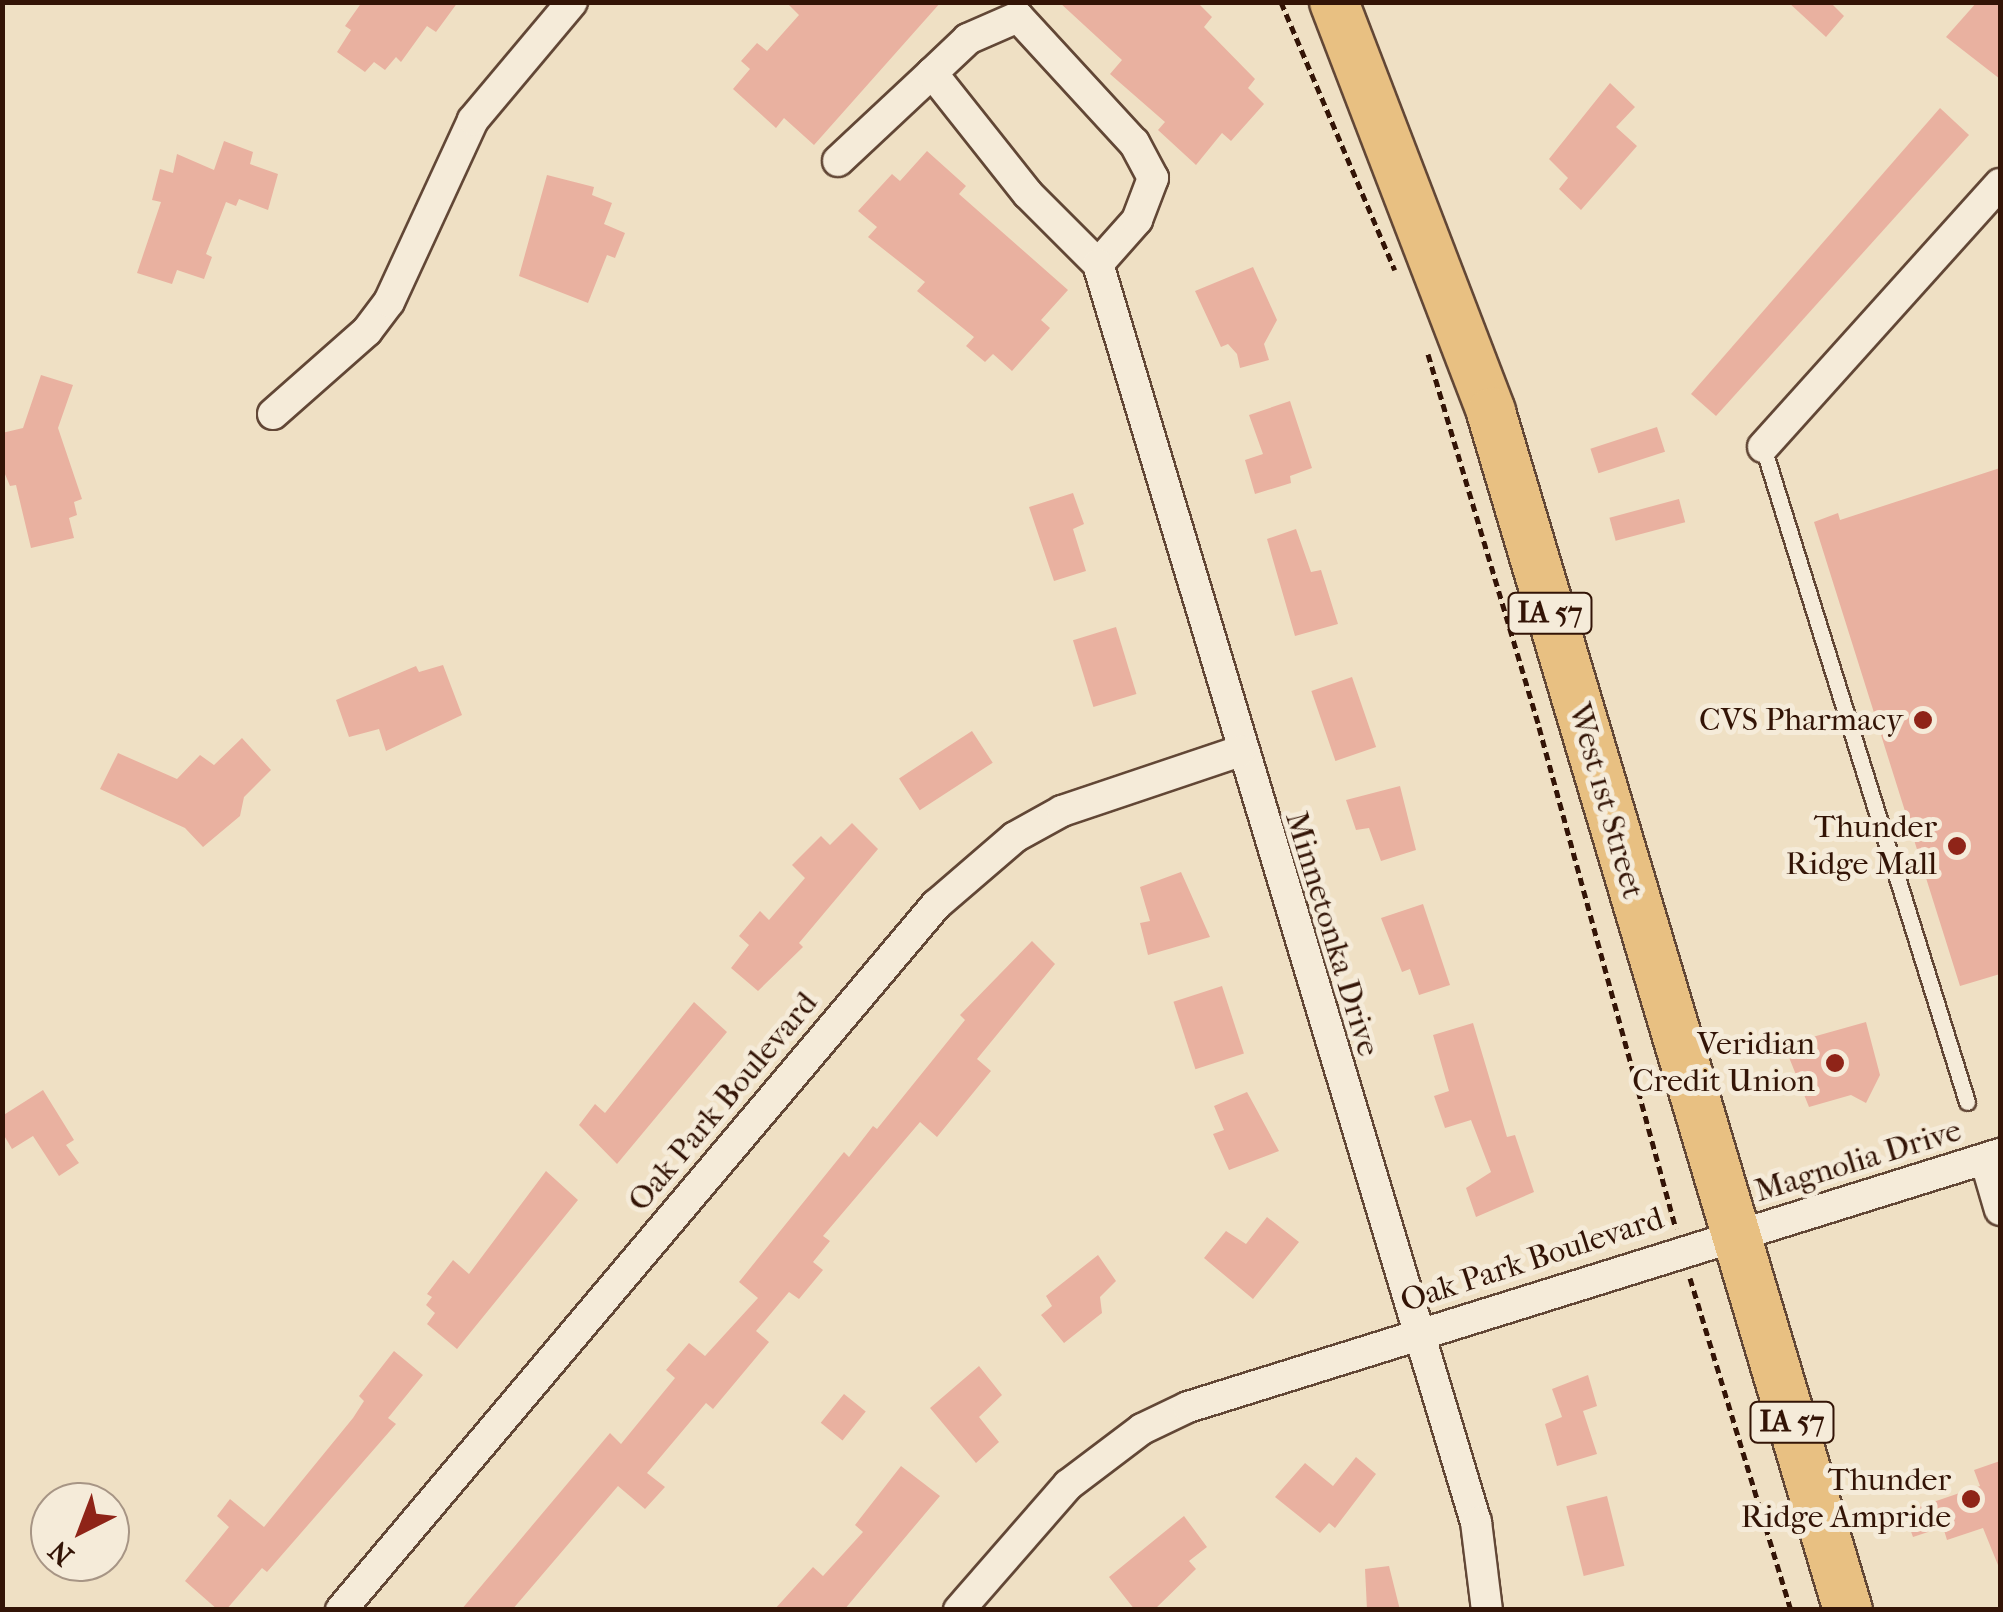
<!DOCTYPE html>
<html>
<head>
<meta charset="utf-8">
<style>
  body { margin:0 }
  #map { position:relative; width:2003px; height:1612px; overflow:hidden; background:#efe0c4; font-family:"IM FELL French Canon",serif }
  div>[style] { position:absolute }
  .building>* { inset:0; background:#e9b1a0; transform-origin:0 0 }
  .path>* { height:5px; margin-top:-2.5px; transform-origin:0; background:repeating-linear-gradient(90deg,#331406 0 8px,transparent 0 13px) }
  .roads { filter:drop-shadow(2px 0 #624736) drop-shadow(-2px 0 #624736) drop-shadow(0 2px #624736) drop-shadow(0 -2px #624736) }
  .lane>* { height:15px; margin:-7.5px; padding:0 7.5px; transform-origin:7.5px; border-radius:7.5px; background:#f5ebd9 }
  .street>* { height:30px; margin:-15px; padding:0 15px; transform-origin:15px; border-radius:15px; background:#f5ebd9 }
  .primary>* { height:48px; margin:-24px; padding:0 24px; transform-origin:24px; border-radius:24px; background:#e8c082 }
  .dots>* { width:28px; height:28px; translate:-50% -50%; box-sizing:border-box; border:5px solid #f5ebd9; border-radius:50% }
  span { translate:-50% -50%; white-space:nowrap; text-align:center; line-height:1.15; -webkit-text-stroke:10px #f5ebd9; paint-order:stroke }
  .shield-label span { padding:2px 8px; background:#f5ebd9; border:2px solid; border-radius:8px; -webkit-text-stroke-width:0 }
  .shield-label { font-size:30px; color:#331406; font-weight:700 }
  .poi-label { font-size:32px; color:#331406 }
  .right { translate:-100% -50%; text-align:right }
  .street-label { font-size:32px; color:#331406 }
  .frame { position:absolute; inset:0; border:5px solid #331406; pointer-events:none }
  .north { position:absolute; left:30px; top:1482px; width:100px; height:100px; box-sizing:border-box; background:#f5ebd9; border:2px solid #a79585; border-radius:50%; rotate:222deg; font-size:28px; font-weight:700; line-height:40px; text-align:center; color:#331406 }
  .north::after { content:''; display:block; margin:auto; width:35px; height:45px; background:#8f2418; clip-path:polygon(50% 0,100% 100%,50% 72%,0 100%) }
</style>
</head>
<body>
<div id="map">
  <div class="building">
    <div style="clip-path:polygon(362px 2px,458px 2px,436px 32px,427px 26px,401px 62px,396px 57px,385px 70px,374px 62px,365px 72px,337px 52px,351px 30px,345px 26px)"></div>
    <div style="clip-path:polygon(786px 2px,941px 2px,814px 145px,784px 118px,776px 128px,733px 89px,750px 69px,741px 61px,757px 43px,767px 51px,799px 15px)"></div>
    <div style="clip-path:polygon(1059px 2px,1197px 2px,1212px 17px,1204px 27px,1255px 79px,1248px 88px,1264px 104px,1231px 141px,1222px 133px,1196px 165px,1158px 130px,1165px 122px,1110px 74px,1122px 60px)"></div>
    <div style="clip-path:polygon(1788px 2px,1830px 2px,1844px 16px,1826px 37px)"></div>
    <div style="clip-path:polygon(1977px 2px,2000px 2px,2000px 79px,1946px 37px)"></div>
    <div style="clip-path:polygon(1610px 83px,1635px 107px,1616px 127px,1637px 146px,1581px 210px,1559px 189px,1568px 178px,1549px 159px)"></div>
    <div style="clip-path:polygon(1940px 108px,1969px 135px,1716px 416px,1691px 394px)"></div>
    <div style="clip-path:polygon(224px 141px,253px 152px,250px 164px,278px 174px,268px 210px,239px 199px,236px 206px,226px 202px,206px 254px,212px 257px,204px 279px,177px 270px,172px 284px,137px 273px,161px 202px,152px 200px,160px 169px,173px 173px,177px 154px,214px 170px)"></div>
    <div style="clip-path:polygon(927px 151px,966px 186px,959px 194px,1068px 290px,1041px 320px,1050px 328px,1012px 371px,993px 354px,985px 362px,966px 346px,974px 337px,917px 291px,925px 282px,868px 237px,877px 227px,858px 211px,892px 174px,900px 181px)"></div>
    <div style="clip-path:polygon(547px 175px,594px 187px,592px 195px,612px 203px,604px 224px,625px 233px,615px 258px,607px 255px,588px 303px,519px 276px)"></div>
    <div style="clip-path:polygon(1253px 267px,1277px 320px,1264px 344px,1269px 360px,1240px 368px,1237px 354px,1228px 344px,1221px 347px,1195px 291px)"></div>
    <div style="clip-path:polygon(41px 375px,73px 385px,58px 428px,82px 499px,74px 502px,77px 515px,69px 518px,74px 538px,31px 548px,16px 485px,10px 486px,2px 467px,2px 433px,23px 428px)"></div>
    <div style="clip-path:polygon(1290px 401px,1312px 468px,1290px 476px,1291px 483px,1255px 494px,1245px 460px,1263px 454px,1249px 415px)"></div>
    <div style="left:1657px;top:427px;width:26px;height:70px;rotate:72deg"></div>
    <div style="clip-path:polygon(2000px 468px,2000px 974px,1960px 986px,1814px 522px,1838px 513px,1840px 520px)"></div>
    <div style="clip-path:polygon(1073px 493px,1084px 524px,1073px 529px,1086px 571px,1054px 581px,1029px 507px)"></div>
    <div style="left:1679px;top:499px;width:24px;height:72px;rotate:75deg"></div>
    <div style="clip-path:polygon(1296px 529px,1311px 572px,1321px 570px,1338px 624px,1295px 636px,1267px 539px)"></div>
    <div style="left:1116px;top:627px;width:70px;height:45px;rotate:73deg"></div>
    <div style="clip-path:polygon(443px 665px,462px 715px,386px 751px,379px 729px,349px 737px,336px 700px,416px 666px,419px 672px)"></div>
    <div style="left:1352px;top:677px;width:74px;height:43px;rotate:71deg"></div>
    <div style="left:972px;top:731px;width:38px;height:87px;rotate:57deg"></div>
    <div style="clip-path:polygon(242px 738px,271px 770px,244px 797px,240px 816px,203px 847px,185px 828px,100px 789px,118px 753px,177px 779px,200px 755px,214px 765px)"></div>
    <div style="clip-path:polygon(1400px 786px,1416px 850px,1381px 861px,1369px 828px,1356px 830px,1346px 800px)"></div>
    <div style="clip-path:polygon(852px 823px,878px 849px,799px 943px,803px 947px,758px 991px,731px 968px,749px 945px,739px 936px,760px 911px,769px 920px,805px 878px,792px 865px,821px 836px,830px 845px)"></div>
    <div style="clip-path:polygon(1181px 872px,1210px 937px,1148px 955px,1140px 923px,1150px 921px,1140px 887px)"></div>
    <div style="clip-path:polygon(1423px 904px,1450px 985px,1419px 995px,1410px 969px,1402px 972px,1381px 918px)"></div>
    <div style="clip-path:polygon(1032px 941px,1055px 964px,977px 1059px,991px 1071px,937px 1137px,920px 1122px,823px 1236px,830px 1241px,813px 1262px,823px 1270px,799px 1299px,789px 1292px,756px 1331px,769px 1342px,713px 1409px,706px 1403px,647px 1473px,665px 1487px,645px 1509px,618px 1486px,512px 1610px,461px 1610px,610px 1433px,621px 1444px,675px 1378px,666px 1370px,689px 1343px,705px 1356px,758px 1298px,739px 1282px,844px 1152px,849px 1157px,873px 1126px,877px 1129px,965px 1020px,960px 1015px)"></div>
    <div style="left:1222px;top:986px;width:71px;height:51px;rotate:72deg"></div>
    <div style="clip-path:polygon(694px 1002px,727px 1032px,617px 1164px,579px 1125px,595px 1104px,605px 1113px)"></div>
    <div style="clip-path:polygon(1866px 1022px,1880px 1075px,1866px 1103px,1851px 1095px,1809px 1107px,1784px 1045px)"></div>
    <div style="clip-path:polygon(1473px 1023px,1507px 1137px,1515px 1135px,1534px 1192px,1476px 1217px,1466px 1188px,1491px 1172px,1471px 1120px,1445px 1128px,1434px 1096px,1449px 1091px,1433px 1035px)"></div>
    <div style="clip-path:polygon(43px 1090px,74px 1140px,66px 1145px,79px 1163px,59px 1176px,33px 1136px,12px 1149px,2px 1132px,2px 1116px)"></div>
    <div style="clip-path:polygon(1247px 1092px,1279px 1151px,1229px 1170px,1213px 1134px,1224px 1130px,1214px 1106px)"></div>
    <div style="clip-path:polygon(546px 1171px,578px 1200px,457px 1349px,427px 1324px,435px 1313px,426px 1305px,432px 1297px,427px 1294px,453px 1260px,469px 1274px)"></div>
    <div style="clip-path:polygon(1267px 1217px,1299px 1242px,1253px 1299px,1204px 1258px,1226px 1231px,1246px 1244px)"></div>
    <div style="clip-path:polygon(1098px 1255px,1116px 1281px,1100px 1297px,1102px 1313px,1064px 1343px,1041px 1315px,1052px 1306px,1046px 1296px)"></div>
    <div style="clip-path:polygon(394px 1351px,423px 1375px,388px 1418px,396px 1424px,267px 1572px,262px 1568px,226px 1610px,218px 1610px,185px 1581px,229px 1527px,217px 1516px,230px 1499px,264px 1527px,353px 1418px,364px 1401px,359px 1396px)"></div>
    <div style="clip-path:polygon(979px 1366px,1002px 1395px,979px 1417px,999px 1442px,976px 1463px,930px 1408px)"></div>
    <div style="clip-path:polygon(1588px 1375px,1597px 1406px,1583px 1411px,1597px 1454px,1557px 1466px,1545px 1424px,1562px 1417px,1552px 1389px)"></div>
    <div style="left:844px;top:1394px;width:28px;height:37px;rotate:39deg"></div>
    <div style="clip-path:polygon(1356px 1457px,1376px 1474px,1335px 1528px,1329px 1523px,1320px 1533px,1275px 1497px,1305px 1463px,1333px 1486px)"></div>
    <div style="clip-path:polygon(2000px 1461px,2000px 1570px,1983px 1528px,1947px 1540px,1943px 1527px,1913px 1537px,1904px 1512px,1980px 1486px,1974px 1470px)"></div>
    <div style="clip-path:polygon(901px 1466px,940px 1496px,844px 1610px,774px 1610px,813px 1567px,823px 1576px,863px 1532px,855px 1525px)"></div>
    <div style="left:1607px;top:1496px;width:72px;height:42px;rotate:76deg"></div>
    <div style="clip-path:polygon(1184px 1516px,1207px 1547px,1189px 1561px,1196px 1569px,1154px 1610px,1135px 1610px,1109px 1577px)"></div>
    <div style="clip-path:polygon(1389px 1566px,1400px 1610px,1367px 1610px,1365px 1569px)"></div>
  </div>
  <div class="path">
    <div style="left:1281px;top:2px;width:291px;rotate:67deg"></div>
    <div style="left:1428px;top:354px;width:389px;rotate:73.4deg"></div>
    <div style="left:1539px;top:727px;width:520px;rotate:74.74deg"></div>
    <div style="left:1690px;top:1278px;width:347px;rotate:73.1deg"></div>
  </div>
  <div class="roads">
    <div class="lane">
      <div style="left:1763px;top:447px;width:686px;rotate:72.7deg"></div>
    </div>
    <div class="street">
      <div style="left:838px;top:161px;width:129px;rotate:-43.1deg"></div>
      <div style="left:1098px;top:264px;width:59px;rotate:-48.4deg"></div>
      <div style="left:1137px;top:220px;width:45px;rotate:-69.1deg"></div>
      <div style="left:1153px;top:178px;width:40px;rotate:-118deg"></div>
      <div style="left:1134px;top:143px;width:171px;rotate:-132.6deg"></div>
      <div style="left:1018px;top:17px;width:55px;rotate:156.3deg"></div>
      <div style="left:968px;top:39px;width:50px;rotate:136.6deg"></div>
      <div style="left:932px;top:73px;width:154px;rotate:51.6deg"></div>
      <div style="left:1028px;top:194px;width:99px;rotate:45deg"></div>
      <div style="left:1098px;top:264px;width:1314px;rotate:73.28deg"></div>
      <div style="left:1476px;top:1522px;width:89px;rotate:82.9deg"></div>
      <div style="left:273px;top:414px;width:125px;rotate:-41.4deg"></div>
      <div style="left:367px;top:331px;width:36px;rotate:-53deg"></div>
      <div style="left:389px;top:302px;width:200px;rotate:-65.2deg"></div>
      <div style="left:473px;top:120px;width:154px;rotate:-50deg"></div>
      <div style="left:1763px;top:447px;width:354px;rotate:-48deg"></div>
      <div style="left:1985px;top:1159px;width:53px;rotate:73.6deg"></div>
      <div style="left:341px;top:1610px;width:923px;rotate:-49.84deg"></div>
      <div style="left:936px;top:905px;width:104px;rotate:-40.7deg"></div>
      <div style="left:1015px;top:837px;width:54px;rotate:-29deg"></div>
      <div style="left:1062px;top:811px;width:188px;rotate:-18.6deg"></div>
      <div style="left:959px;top:1610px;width:166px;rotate:-48.9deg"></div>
      <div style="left:1068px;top:1485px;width:93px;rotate:-37.1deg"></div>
      <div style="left:1142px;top:1429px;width:51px;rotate:-25.6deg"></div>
      <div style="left:1188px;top:1407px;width:851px;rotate:-17.31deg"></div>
    </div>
    <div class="primary">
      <div style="left:1334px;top:2px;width:439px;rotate:69deg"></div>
      <div style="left:1491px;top:412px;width:1250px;rotate:73.41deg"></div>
    </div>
  </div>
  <div class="dots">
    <div style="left:1923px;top:720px;background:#8f2418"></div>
    <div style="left:1957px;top:846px;background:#8f2418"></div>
    <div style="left:1835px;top:1063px;background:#8f2418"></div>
    <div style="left:1971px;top:1499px;background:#8f2418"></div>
  </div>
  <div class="shield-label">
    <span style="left:1550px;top:613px">IA 57</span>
    <span style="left:1792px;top:1422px">IA 57</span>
  </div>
  <div class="poi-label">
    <span class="right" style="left:1903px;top:720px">CVS Pharmacy</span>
    <span class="right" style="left:1937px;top:846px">Thunder<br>Ridge Mall</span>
    <span class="right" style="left:1815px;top:1063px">Veridian<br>Credit Union</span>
    <span class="right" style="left:1951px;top:1499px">Thunder<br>Ridge Ampride</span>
  </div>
  <div class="street-label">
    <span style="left:1606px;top:801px;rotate:74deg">West 1st Street</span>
    <span style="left:1332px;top:934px;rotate:73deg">Minnetonka Drive</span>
    <span style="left:723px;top:1102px;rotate:-50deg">Oak Park Boulevard</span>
    <span style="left:1858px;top:1161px;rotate:-17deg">Magnolia Drive</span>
    <span style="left:1532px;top:1260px;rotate:-18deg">Oak Park Boulevard</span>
  </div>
  <div class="frame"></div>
  <div class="north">N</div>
</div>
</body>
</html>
